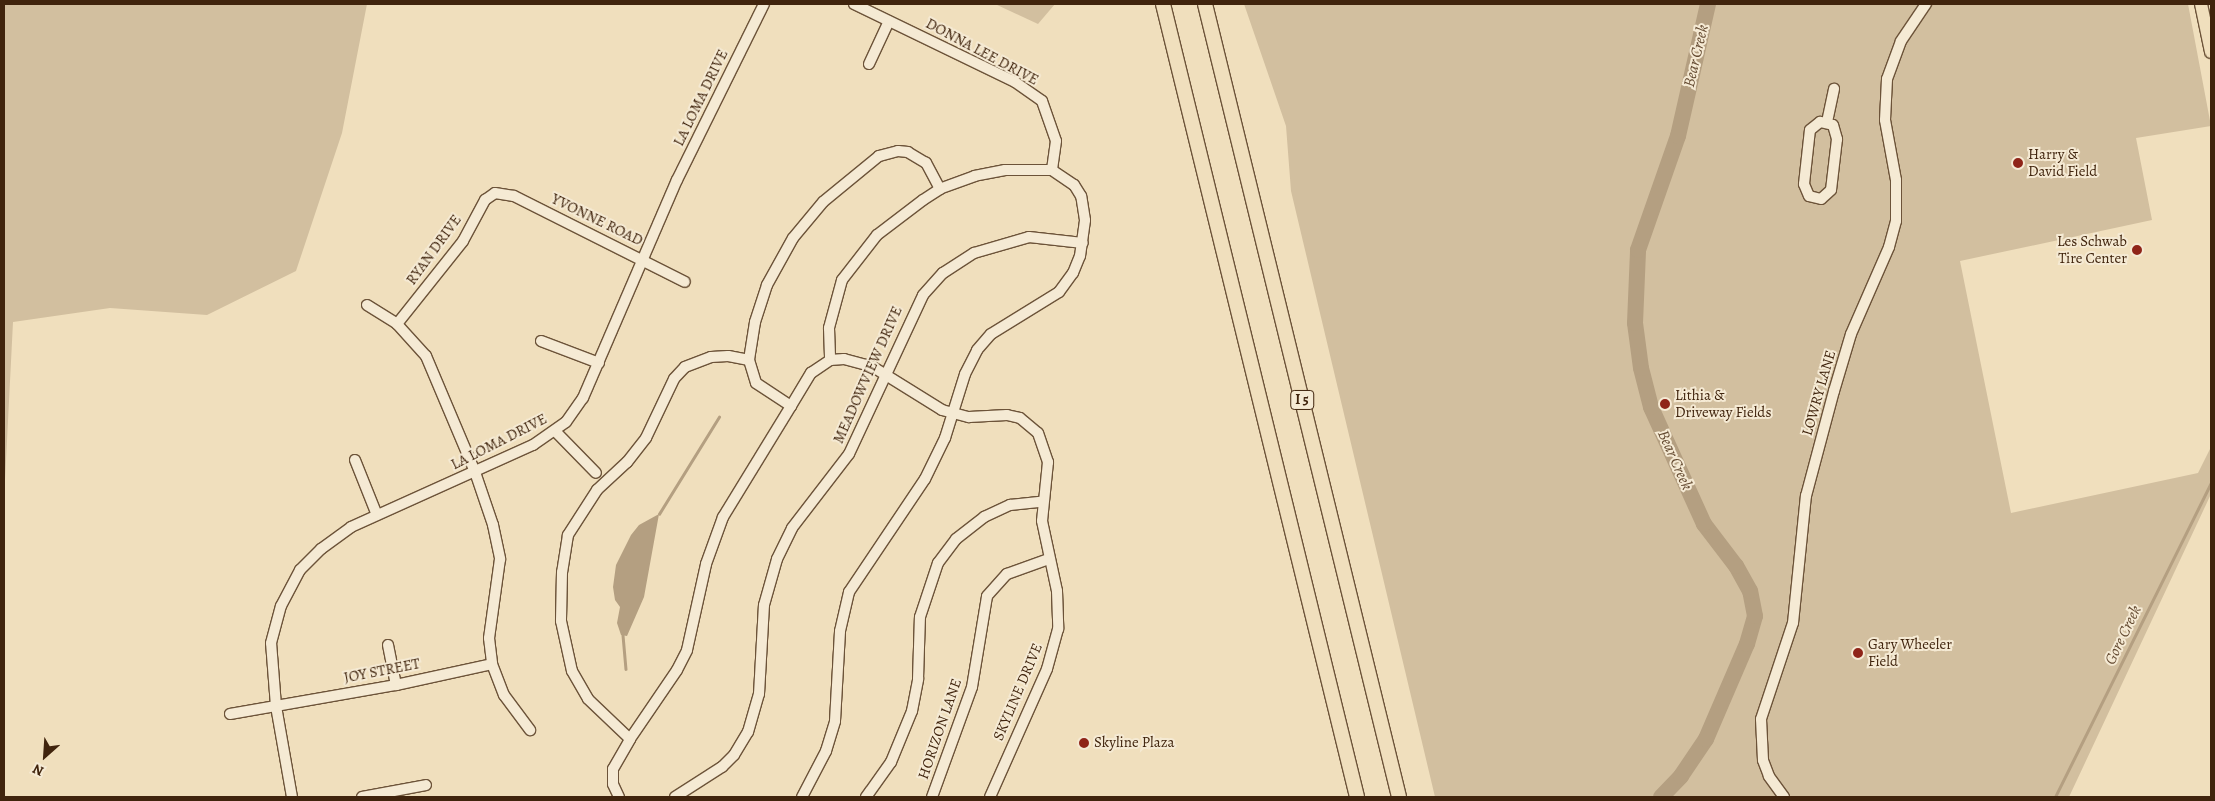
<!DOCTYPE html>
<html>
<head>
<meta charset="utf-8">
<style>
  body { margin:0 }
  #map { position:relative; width:2215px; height:801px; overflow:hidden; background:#f0dfbd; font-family:Alegreya,serif }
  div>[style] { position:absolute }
  .green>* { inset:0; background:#d2bf9f }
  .water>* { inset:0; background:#b49f81 }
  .stream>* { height:2.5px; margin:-1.25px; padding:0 1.25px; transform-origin:1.25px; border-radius:1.25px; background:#b49f81 }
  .river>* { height:16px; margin:-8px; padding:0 8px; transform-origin:8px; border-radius:8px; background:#b49f81 }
  .roads { filter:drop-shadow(1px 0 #6c5339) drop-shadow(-1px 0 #6c5339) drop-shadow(0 1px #6c5339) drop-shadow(0 -1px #6c5339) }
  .minor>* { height:10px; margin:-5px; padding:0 5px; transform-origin:5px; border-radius:5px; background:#f5ead4 }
  .major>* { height:12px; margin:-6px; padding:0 6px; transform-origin:6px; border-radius:6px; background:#f0dfbd }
  .highway>* { height:14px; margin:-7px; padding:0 7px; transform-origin:7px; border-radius:7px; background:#f0dfbd }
  .dots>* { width:14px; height:14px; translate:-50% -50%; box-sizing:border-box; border:2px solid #f5ead4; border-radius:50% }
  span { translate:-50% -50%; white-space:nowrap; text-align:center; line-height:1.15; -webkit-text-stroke:4px #f5ead4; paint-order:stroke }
  .shield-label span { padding:1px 4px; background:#f5ead4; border:1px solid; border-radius:4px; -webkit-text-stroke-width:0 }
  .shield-label { font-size:14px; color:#40240d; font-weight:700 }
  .street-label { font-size:15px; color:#40240d }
  .poi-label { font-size:15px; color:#40240d }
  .left { translate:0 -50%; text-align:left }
  .right { translate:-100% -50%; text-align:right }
  .water-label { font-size:16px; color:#634930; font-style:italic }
  .frame { position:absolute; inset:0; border:5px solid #40240d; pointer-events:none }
  .north { position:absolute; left:20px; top:731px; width:50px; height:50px; -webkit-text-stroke:4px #f5ead4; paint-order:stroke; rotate:206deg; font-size:14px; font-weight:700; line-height:20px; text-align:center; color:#40240d }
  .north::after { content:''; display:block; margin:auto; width:18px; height:22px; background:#40240d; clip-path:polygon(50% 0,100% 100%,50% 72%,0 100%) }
</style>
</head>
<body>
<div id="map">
  <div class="green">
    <div style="clip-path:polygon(4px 4px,367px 4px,342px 133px,296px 271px,207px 315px,110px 308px,13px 322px,4px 500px)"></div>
    <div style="clip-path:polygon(995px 4px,1055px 4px,1038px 24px)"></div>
    <div style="clip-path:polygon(1244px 4px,2188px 4px,2211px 126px,2136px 138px,2152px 220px,1960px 261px,2011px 513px,2198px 473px,2211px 447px,2211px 494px,2069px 797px,1435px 797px,1291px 191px,1286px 126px)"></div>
  </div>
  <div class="water">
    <div style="clip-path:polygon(659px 514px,644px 597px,627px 636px,621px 635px,617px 623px,620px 607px,615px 600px,613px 587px,616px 565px,631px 535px,639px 525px)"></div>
  </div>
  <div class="stream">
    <div style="left:659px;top:514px;width:114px;rotate:-58.3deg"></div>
    <div style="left:623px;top:635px;width:34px;rotate:85deg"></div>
    <div style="left:2055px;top:797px;width:351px;rotate:-63.6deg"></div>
  </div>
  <div class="river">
    <div style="left:1661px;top:797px;width:29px;rotate:-46deg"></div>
    <div style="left:1681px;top:776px;width:45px;rotate:-56deg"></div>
    <div style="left:1706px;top:739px;width:103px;rotate:-66.7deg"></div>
    <div style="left:1747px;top:644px;width:29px;rotate:-74deg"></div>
    <div style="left:1755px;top:616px;width:25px;rotate:-101deg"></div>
    <div style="left:1750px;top:591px;width:29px;rotate:-119deg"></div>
    <div style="left:1736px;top:566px;width:53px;rotate:-127.3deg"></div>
    <div style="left:1704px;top:524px;width:128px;rotate:-114.4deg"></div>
    <div style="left:1651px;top:407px;width:40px;rotate:-104.4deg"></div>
    <div style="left:1641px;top:368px;width:45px;rotate:-97.6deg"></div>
    <div style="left:1635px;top:323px;width:73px;rotate:-87.6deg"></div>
    <div style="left:1638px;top:250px;width:121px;rotate:-70.7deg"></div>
    <div style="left:1678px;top:136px;width:135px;rotate:-77.2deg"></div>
  </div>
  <div class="roads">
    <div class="minor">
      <div style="left:854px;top:4px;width:179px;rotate:25.8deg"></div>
      <div style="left:1015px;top:82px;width:33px;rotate:35deg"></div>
      <div style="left:1042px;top:101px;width:42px;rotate:70.7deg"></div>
      <div style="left:1056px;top:141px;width:29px;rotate:98deg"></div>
      <div style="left:869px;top:64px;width:47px;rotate:-65.1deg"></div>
      <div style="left:1820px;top:122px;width:13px;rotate:13deg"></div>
      <div style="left:1833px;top:125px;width:15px;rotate:74deg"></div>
      <div style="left:1837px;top:139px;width:51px;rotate:96.7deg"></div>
      <div style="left:1831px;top:190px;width:13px;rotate:138deg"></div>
      <div style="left:1821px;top:199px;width:12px;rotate:-166deg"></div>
      <div style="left:1809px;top:196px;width:13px;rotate:-113deg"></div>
      <div style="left:1804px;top:184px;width:54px;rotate:-83.7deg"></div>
      <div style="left:1810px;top:130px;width:13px;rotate:-39deg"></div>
      <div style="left:1827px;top:122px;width:34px;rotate:-78deg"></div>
      <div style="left:940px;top:189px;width:30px;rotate:-118deg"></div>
      <div style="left:926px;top:163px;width:21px;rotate:-149deg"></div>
      <div style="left:908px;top:152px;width:10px;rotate:-174deg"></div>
      <div style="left:898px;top:151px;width:20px;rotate:165deg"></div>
      <div style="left:879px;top:156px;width:72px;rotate:140.6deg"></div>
      <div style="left:823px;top:202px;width:47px;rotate:129.8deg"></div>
      <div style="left:793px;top:238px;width:54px;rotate:119deg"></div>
      <div style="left:767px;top:285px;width:39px;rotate:108deg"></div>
      <div style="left:755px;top:322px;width:38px;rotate:99deg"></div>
      <div style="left:749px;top:360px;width:24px;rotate:73deg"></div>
      <div style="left:756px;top:383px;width:42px;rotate:33.3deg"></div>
      <div style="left:791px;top:406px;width:39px;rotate:-59deg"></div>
      <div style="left:811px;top:373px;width:23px;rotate:-34deg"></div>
      <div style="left:830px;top:360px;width:14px;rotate:-4deg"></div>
      <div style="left:844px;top:359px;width:30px;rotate:15deg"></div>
      <div style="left:873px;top:367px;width:81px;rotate:31.9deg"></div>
      <div style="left:942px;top:410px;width:28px;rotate:15deg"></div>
      <div style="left:969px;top:417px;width:38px;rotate:-3deg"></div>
      <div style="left:1007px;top:415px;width:13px;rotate:13deg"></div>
      <div style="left:1020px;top:418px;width:23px;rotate:40deg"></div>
      <div style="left:1038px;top:433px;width:31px;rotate:71deg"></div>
      <div style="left:1048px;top:462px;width:59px;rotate:95.8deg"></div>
      <div style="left:1042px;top:521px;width:72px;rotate:77.9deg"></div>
      <div style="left:1057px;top:591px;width:38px;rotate:88deg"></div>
      <div style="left:1058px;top:629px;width:41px;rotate:105.4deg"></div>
      <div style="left:1047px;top:669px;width:140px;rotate:114deg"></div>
      <div style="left:367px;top:305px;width:36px;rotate:32deg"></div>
      <div style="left:397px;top:324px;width:43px;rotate:47.8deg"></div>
      <div style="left:426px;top:356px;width:126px;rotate:67.1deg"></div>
      <div style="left:475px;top:472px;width:56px;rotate:71.2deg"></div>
      <div style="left:493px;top:525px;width:35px;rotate:78deg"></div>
      <div style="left:500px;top:559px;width:80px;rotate:97.9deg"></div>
      <div style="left:489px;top:638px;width:26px;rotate:83deg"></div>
      <div style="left:492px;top:664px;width:33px;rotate:69deg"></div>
      <div style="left:504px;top:695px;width:44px;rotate:53.4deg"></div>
      <div style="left:397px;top:324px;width:106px;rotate:-51.5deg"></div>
      <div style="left:463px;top:241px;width:47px;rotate:-61.8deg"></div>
      <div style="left:485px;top:200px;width:12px;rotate:-35deg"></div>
      <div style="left:495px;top:193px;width:19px;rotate:9deg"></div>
      <div style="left:514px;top:196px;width:191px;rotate:26.7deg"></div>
      <div style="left:541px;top:341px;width:62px;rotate:20.8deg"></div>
      <div style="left:749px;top:360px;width:21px;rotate:-169deg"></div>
      <div style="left:728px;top:356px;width:17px;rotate:177deg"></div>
      <div style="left:711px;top:357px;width:28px;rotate:159deg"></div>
      <div style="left:685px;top:367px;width:16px;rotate:133deg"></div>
      <div style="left:674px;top:379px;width:65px;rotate:115.4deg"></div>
      <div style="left:646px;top:438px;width:31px;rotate:128deg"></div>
      <div style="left:627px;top:462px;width:41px;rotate:137deg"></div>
      <div style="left:597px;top:490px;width:54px;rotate:122.8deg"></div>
      <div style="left:568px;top:535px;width:37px;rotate:99deg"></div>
      <div style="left:562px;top:572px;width:49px;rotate:91.2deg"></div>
      <div style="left:561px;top:621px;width:51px;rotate:77.6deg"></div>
      <div style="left:572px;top:671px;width:32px;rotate:60deg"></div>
      <div style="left:588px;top:699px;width:58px;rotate:43.6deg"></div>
      <div style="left:630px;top:739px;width:83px;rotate:-55.7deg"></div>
      <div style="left:677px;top:670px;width:22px;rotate:-63deg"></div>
      <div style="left:687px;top:650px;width:88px;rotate:-77.5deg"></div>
      <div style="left:706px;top:564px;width:50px;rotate:-70.1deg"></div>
      <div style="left:723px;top:517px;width:130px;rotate:-58.5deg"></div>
      <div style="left:556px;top:432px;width:57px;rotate:45.7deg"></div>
      <div style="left:355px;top:460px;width:59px;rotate:68.2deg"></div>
      <div style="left:388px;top:645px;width:41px;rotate:78.7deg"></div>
      <div style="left:230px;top:714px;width:169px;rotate:-9.9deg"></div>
      <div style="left:396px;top:685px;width:98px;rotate:-12.3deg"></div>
      <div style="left:292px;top:797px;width:92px;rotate:-100deg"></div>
      <div style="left:276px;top:706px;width:63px;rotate:-94.5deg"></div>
      <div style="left:271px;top:643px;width:38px;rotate:-75deg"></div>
      <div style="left:281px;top:606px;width:41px;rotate:-62.2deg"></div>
      <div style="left:300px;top:570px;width:30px;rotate:-45deg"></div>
      <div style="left:321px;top:549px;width:37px;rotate:-36deg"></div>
      <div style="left:351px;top:527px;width:200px;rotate:-24.3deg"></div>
      <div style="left:533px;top:445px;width:40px;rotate:-34.9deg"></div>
      <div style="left:566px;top:422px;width:29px;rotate:-55deg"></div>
      <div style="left:583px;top:398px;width:237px;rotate:-66.7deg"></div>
      <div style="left:677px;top:180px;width:196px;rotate:-63.7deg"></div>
      <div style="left:362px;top:797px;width:65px;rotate:-10.6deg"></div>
      <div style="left:619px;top:797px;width:14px;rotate:-115deg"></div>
      <div style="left:613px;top:784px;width:15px;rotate:-90deg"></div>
      <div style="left:613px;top:769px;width:34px;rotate:-60deg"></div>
      <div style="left:675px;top:797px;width:56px;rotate:-32.6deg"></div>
      <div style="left:722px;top:767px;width:17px;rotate:-45deg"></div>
      <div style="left:734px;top:755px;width:27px;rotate:-59deg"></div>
      <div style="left:748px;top:732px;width:40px;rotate:-74deg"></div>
      <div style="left:759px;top:694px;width:89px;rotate:-86.8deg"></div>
      <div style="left:764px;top:605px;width:48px;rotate:-74.2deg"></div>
      <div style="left:777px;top:559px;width:34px;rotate:-64deg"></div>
      <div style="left:792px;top:528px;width:93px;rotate:-52.4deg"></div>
      <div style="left:849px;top:454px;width:175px;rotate:-65deg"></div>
      <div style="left:923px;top:295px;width:30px;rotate:-48deg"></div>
      <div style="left:943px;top:273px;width:37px;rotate:-33deg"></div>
      <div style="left:974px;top:253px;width:57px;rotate:-16.2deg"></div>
      <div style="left:1029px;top:237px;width:54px;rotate:6.3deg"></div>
      <div style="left:802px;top:797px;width:52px;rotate:-62.4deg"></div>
      <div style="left:826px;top:751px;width:31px;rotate:-73deg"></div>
      <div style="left:835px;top:721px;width:90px;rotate:-86.8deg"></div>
      <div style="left:840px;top:631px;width:40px;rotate:-77deg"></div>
      <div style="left:849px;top:592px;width:136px;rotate:-56.1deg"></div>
      <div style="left:925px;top:479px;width:46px;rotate:-64deg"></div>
      <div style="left:945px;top:438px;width:67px;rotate:-72.6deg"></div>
      <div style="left:965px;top:374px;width:27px;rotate:-63deg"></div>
      <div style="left:977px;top:350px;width:21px;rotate:-49deg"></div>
      <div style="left:991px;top:334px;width:80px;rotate:-31.7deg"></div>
      <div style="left:1059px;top:292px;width:24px;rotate:-54deg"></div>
      <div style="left:1073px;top:273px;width:18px;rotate:-68deg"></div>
      <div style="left:1080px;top:256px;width:36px;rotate:-82deg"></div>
      <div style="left:1085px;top:220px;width:24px;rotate:-99deg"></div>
      <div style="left:1081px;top:196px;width:13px;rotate:-122deg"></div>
      <div style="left:1074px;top:185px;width:27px;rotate:-146deg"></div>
      <div style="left:1052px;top:170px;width:47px;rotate:180deg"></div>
      <div style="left:1005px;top:170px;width:31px;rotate:169deg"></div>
      <div style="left:975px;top:176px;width:37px;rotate:160deg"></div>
      <div style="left:940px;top:189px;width:20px;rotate:147deg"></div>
      <div style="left:923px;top:200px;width:58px;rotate:142.7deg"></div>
      <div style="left:877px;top:235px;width:57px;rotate:127.9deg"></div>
      <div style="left:842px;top:280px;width:50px;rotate:105.2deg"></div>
      <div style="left:829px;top:328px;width:32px;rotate:88deg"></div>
      <div style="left:866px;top:797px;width:43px;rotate:-54.5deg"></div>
      <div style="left:891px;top:762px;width:55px;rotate:-67.6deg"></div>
      <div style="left:912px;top:711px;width:33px;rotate:-79deg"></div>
      <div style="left:918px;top:679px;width:62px;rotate:-88.2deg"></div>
      <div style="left:920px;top:617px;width:57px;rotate:-71.6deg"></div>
      <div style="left:938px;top:563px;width:30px;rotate:-53deg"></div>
      <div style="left:956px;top:539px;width:36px;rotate:-38deg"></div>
      <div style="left:984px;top:517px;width:29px;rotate:-25deg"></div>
      <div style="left:1010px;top:505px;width:31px;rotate:-6deg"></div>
      <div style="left:932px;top:797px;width:117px;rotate:-70deg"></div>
      <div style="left:972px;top:687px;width:92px;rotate:-80.6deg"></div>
      <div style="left:987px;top:596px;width:30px;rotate:-48deg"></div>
      <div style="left:1007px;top:574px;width:45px;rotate:-19.7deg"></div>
      <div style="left:1784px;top:797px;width:26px;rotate:-126deg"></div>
      <div style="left:1769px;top:776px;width:17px;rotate:-111deg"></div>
      <div style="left:1763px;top:760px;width:41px;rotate:-92.8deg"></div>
      <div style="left:1761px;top:719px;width:101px;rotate:-71.6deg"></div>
      <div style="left:1793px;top:623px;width:128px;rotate:-84.2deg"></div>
      <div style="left:1806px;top:496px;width:109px;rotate:-75.1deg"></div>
      <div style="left:1834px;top:391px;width:59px;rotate:-73.4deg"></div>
      <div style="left:1851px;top:334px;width:95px;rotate:-66.4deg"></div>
      <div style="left:1889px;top:247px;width:27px;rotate:-75deg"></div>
      <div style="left:1896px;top:221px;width:41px;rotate:-90deg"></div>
      <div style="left:1896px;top:180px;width:61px;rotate:-100.4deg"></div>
      <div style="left:1885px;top:120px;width:41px;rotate:-87.2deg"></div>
      <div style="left:1887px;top:79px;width:40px;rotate:-69.8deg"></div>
      <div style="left:1901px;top:41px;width:45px;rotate:-56deg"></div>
    </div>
    <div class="major">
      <div style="left:2201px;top:4px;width:49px;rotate:78.2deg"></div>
    </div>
    <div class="highway">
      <div style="left:1163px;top:4px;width:816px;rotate:76.25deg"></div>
      <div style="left:1205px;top:4px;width:816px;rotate:76.25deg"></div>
    </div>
  </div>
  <div class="dots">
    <div style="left:2018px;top:163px;background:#8f2418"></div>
    <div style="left:2137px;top:250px;background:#8f2418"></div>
    <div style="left:1665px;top:404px;background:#8f2418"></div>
    <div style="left:1858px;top:653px;background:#8f2418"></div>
    <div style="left:1084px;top:743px;background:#8f2418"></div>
  </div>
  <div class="shield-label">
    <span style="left:1302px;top:400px">I 5</span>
  </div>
  <div class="street-label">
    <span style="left:982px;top:52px;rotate:28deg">DONNA LEE DRIVE</span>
    <span style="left:701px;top:98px;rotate:-64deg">LA LOMA DRIVE</span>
    <span style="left:597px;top:220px;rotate:26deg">YVONNE ROAD</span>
    <span style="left:434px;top:250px;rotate:-54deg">RYAN DRIVE</span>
    <span style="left:868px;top:375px;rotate:-66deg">MEADOWVIEW DRIVE</span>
    <span style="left:1819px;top:393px;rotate:-74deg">LOWRY LANE</span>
    <span style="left:499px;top:442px;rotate:-27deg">LA LOMA DRIVE</span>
    <span style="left:382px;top:671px;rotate:-11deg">JOY STREET</span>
    <span style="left:1018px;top:692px;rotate:-67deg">SKYLINE DRIVE</span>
    <span style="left:940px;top:729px;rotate:-71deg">HORIZON LANE</span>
  </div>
  <div class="poi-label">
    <span class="left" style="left:2028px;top:163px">Harry &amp;<br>David Field</span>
    <span class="right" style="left:2127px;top:250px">Les Schwab<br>Tire Center</span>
    <span class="left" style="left:1675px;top:404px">Lithia &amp;<br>Driveway Fields</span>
    <span class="left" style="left:1868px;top:653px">Gary Wheeler<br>Field</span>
    <span class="left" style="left:1094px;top:743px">Skyline Plaza</span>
  </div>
  <div class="water-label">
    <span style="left:1696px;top:56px;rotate:-77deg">Bear Creek</span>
    <span style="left:1675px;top:460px;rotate:66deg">Bear Creek</span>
    <span style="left:2123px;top:635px;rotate:-64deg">Gore Creek</span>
  </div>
  <div class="frame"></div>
  <div class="north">N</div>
</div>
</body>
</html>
